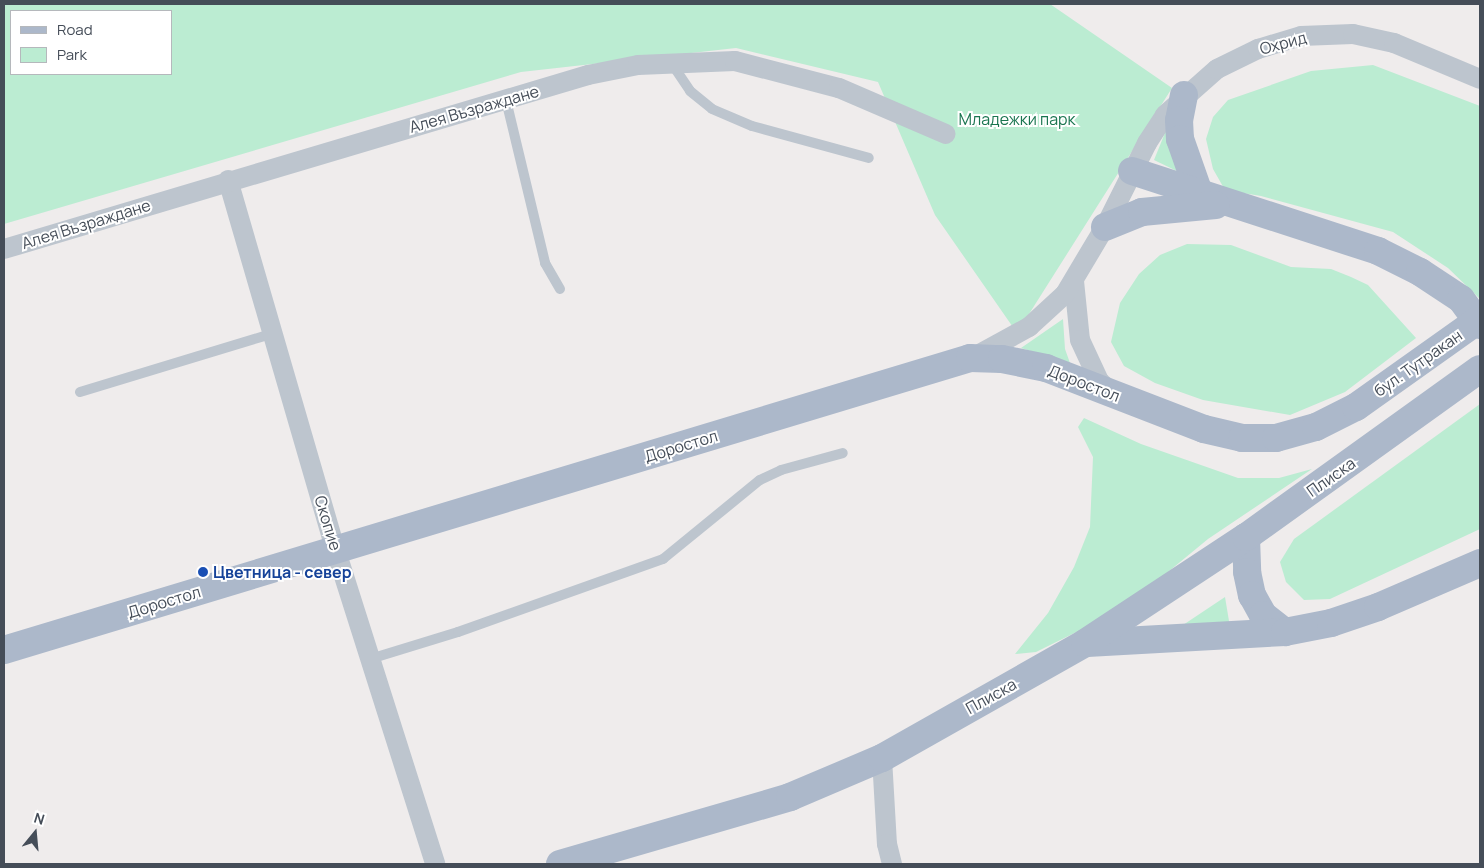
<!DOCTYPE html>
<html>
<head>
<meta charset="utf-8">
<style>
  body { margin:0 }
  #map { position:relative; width:1484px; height:868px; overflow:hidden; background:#efecec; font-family:Manrope,sans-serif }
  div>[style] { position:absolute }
  .green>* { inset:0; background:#bbecd2 }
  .lane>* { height:10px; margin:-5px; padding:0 5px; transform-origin:5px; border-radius:5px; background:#bdc5ce }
  .street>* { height:20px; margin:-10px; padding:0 10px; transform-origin:10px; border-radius:10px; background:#bdc5ce }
  .primary>* { height:28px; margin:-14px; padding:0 14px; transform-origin:14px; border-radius:14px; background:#acb8ca }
  .primary-bridge>* { height:28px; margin:-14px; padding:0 14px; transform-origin:14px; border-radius:14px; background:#acb8ca }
  .dots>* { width:14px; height:14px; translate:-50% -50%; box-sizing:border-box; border:2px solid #fff; border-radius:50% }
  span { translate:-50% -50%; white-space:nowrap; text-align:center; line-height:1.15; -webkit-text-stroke:4px #fff; paint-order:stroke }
  .street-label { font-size:16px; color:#454d58 }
  .park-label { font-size:16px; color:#1a7550 }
  .transit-label { font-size:16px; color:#164399; font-weight:700 }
  .left { translate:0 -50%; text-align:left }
  .frame { position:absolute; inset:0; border:5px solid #454d58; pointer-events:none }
  .legend { position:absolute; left:10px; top:10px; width:162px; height:65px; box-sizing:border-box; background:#fff; border:1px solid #b5b8bc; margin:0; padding:6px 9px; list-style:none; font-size:15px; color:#454d58 }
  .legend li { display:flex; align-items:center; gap:10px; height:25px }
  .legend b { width:25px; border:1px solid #b5b8bc }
  .north { position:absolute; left:10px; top:808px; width:50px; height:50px; -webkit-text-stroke:4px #fff; paint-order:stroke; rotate:17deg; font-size:14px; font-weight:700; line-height:20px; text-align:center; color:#454d58 }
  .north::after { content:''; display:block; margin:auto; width:18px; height:22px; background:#454d58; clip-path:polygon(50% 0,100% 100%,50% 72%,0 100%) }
</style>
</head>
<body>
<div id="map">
  <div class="green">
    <div style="clip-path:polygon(evenodd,4px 4px,1050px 4px,1172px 88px,1017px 333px,935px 215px,878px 82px,736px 48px,521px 72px,4px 224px,4px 4px,11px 11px,171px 11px,171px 74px,11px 74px,11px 11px)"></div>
    <div style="clip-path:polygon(1373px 65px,1480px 106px,1480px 299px,1448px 268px,1393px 232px,1261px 196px,1225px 190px,1213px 169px,1206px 139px,1213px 117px,1228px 100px,1311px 71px)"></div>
    <div style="clip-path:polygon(1169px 123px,1183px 174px,1154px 160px)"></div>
    <div style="clip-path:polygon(1187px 244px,1231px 245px,1291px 267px,1331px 269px,1351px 277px,1368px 285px,1416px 338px,1345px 392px,1290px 415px,1203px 400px,1155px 383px,1124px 366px,1111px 342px,1120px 303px,1139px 274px,1160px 255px)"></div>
    <div style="clip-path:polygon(1063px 319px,1065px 349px,1070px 363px,1021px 348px)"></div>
    <div style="clip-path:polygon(1480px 404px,1480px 529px,1330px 599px,1304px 600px,1286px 582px,1280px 562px,1294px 539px)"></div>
    <div style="clip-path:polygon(1084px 418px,1141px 444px,1238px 478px,1279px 478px,1312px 469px,1208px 539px,1123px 609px,1036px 652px,1015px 654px,1048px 613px,1074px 567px,1090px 527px,1093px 457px,1078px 427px)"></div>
    <div style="clip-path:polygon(1225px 597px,1230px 627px,1177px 629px)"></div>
  </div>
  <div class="lane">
    <div style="left:672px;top:64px;width:32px;rotate:56deg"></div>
    <div style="left:690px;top:91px;width:28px;rotate:39deg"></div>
    <div style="left:712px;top:109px;width:43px;rotate:23deg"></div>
    <div style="left:752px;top:126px;width:121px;rotate:15.3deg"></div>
    <div style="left:506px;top:100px;width:168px;rotate:76.5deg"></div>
    <div style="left:545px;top:263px;width:30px;rotate:60deg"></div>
    <div style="left:80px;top:392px;width:200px;rotate:-16.9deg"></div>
    <div style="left:370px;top:659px;width:92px;rotate:-17.1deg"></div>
    <div style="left:458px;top:632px;width:218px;rotate:-19.6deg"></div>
    <div style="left:663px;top:559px;width:125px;rotate:-39.2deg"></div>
    <div style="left:760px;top:480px;width:23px;rotate:-25deg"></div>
    <div style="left:781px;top:470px;width:64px;rotate:-15.3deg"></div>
  </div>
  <div class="street">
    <div style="left:228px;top:180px;width:386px;rotate:73.8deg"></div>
    <div style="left:336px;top:551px;width:328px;rotate:72.4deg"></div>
    <div style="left:4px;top:249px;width:609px;rotate:-16.59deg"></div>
    <div style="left:588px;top:75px;width:51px;rotate:-11.3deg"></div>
    <div style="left:638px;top:65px;width:97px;rotate:-2.4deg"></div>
    <div style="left:735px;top:61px;width:107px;rotate:14.6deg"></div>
    <div style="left:839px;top:88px;width:116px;rotate:23.3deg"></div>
    <div style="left:1074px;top:281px;width:59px;rotate:84.2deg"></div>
    <div style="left:1080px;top:340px;width:45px;rotate:65.1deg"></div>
    <div style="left:1099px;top:381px;width:16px;rotate:43deg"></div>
    <div style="left:974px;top:357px;width:63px;rotate:-28.6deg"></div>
    <div style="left:1029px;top:327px;width:49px;rotate:-42.5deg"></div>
    <div style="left:1065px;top:294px;width:78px;rotate:-59.2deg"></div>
    <div style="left:1105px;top:227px;width:94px;rotate:-63.4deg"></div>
    <div style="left:1147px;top:143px;width:33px;rotate:-57deg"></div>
    <div style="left:1165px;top:115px;width:69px;rotate:-41.5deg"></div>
    <div style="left:1217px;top:69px;width:46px;rotate:-26deg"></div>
    <div style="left:1258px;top:49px;width:45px;rotate:-16.8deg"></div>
    <div style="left:1301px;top:36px;width:52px;rotate:-2.2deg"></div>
    <div style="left:1353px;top:34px;width:42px;rotate:12.4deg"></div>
    <div style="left:1394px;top:43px;width:93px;rotate:22.7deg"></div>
    <div style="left:882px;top:758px;width:86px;rotate:86.7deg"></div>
    <div style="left:887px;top:844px;width:21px;rotate:76deg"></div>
  </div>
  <div class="primary">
    <div style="left:1184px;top:95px;width:25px;rotate:101deg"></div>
    <div style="left:1179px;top:120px;width:19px;rotate:87deg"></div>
    <div style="left:1180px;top:139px;width:57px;rotate:70.6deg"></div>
    <div style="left:1132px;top:171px;width:259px;rotate:18deg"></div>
    <div style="left:1378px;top:251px;width:47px;rotate:26.6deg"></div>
    <div style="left:1420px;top:272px;width:49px;rotate:33.4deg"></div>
    <div style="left:1461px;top:299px;width:32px;rotate:54deg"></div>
    <div style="left:1105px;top:227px;width:40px;rotate:-22deg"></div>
    <div style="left:1142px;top:212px;width:74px;rotate:-5.4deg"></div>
    <div style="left:1246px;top:537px;width:35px;rotate:88deg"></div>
    <div style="left:1247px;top:572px;width:24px;rotate:78deg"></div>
    <div style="left:1252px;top:595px;width:23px;rotate:61deg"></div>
    <div style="left:1263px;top:615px;width:28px;rotate:38deg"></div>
    <div style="left:1087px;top:643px;width:198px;rotate:-3.2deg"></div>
    <div style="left:1285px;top:632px;width:47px;rotate:-11.1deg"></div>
    <div style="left:1331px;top:623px;width:50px;rotate:-18.8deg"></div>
    <div style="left:1378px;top:607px;width:111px;rotate:-23.3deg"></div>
    <div style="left:4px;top:650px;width:1009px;rotate:-16.82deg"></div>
    <div style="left:970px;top:358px;width:32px;rotate:2deg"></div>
    <div style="left:1002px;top:359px;width:45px;rotate:11.6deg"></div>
    <div style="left:1046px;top:368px;width:169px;rotate:21.1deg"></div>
    <div style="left:1204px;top:429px;width:39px;rotate:13deg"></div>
    <div style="left:1242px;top:438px;width:34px"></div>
    <div style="left:1276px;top:438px;width:41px;rotate:-15.4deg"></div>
    <div style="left:1316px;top:427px;width:45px;rotate:-26.6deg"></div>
    <div style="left:560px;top:864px;width:240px;rotate:-16.2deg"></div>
    <div style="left:790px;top:797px;width:100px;rotate:-23deg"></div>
    <div style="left:882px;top:758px;width:233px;rotate:-29.5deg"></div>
    <div style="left:1085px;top:643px;width:193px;rotate:-33.4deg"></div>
    <div style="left:1246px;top:537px;width:288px;rotate:-35.7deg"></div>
  </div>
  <div class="primary-bridge">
    <div style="left:1356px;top:407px;width:152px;rotate:-35.4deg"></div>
  </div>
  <div class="dots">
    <div style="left:203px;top:572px;background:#1a4fb4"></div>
  </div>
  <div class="street-label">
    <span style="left:1283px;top:43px;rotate:-15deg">Охрид</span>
    <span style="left:474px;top:109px;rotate:-16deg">Алея Възраждане</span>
    <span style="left:86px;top:224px;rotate:-17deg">Алея Възраждане</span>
    <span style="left:1418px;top:363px;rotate:-35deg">бул. Тутракан</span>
    <span style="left:1084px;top:383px;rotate:21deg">Доростол</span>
    <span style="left:681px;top:446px;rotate:-17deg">Доростол</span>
    <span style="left:1331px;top:477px;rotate:-35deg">Плиска</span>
    <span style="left:328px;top:523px;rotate:73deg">Скопие</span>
    <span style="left:164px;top:602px;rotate:-17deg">Доростол</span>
    <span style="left:991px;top:696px;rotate:-29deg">Плиска</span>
  </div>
  <div class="park-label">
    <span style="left:1017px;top:119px">Младежки парк</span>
  </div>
  <div class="transit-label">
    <span class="left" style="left:213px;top:572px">Цветница - север</span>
  </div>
  <div class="frame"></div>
  <ul class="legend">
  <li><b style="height:6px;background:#acb8ca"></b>Road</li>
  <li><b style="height:14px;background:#bbecd2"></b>Park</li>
  </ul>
  <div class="north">N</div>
</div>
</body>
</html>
